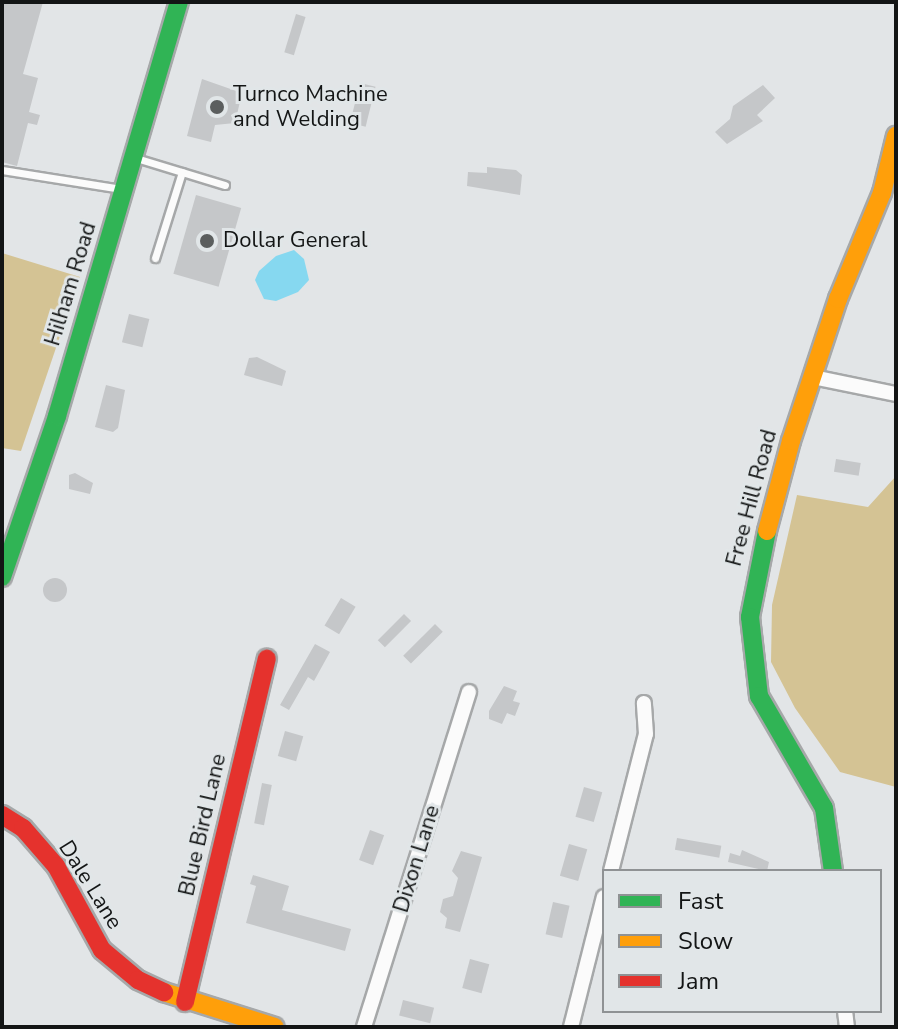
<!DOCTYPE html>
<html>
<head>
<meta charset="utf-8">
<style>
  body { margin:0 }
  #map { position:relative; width:898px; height:1029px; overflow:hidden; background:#e2e5e7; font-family:"Nunito Sans",sans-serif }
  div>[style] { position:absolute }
  .forest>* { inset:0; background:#d4c394 }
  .water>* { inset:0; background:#86d8f0 }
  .building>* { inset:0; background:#c5c7c9; transform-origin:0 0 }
  .round { border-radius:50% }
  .roads { filter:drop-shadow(2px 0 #a6a8a9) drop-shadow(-2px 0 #a6a8a9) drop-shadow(0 2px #a6a8a9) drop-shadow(0 -2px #a6a8a9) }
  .lane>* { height:7px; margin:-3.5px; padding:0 3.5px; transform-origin:3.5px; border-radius:3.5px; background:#fbfbfb }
  .street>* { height:14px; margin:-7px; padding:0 7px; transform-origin:7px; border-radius:7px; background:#fbfbfb }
  .fast>* { height:18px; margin:-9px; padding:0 9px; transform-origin:9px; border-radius:9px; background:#30b455 }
  .slow>* { height:18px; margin:-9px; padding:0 9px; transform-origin:9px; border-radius:9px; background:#ff9f0a }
  .jam>* { height:18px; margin:-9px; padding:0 9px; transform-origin:9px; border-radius:9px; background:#e5322d }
  .dots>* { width:22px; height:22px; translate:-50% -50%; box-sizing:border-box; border:4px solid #e1e6e8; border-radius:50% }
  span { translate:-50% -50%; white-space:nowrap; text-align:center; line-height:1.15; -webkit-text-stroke:6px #e1e6e8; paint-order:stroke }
  .poi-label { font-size:22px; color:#131515 }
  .left { translate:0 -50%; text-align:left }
  .street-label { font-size:22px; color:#131515 }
  .frame { position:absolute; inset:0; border:4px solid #131515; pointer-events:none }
  .legend { position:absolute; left:602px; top:869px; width:280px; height:144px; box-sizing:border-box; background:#e1e6e8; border:2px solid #8f9294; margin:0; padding:10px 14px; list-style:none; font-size:24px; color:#131515 }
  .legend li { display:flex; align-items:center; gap:16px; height:40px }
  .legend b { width:40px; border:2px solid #8f9294 }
</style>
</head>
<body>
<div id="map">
  <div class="forest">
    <div style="clip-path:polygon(2px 253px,80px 277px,21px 451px,2px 448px)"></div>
    <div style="clip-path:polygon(896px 476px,896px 787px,840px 772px,795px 708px,771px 662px,772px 605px,797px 495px,868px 507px)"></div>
  </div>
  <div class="water">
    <div style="clip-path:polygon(294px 250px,304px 259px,309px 280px,298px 292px,276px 301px,264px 299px,255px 280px,259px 271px,276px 256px)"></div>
  </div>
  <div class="building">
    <div style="clip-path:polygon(2px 2px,43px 2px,23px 74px,38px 78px,29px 112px,40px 115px,37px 125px,28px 123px,17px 166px,2px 162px)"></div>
    <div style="left:296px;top:14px;width:10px;height:40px;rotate:17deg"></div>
    <div style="clip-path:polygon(202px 79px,242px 93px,235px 123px,215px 125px,211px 142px,187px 136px)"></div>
    <div style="left:360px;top:83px;width:16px;height:41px;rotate:14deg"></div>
    <div style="clip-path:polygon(763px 85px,775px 98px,757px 115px,763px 121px,727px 144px,715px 132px,730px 119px,733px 106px)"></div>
    <div style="clip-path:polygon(487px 167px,516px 170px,522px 175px,520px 195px,467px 186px,468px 172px,487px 173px)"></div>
    <div style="left:196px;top:195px;width:47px;height:82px;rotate:16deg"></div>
    <div style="left:129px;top:314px;width:21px;height:29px;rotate:14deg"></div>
    <div style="clip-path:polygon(257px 357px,286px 371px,282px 386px,244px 375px,249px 358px)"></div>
    <div style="clip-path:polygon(106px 385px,125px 390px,118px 428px,113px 432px,95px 427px)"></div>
    <div style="left:836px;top:459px;width:25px;height:13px;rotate:9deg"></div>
    <div style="clip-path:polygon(75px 473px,93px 483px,90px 494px,69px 489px,69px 475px)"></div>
    <div class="round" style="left:43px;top:578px;width:24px;height:24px"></div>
    <div style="left:341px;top:598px;width:17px;height:32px;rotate:31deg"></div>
    <div style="left:404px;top:614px;width:10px;height:37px;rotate:45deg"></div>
    <div style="left:435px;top:624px;width:11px;height:45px;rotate:45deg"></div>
    <div style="clip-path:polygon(315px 644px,330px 652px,314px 681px,308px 677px,289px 710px,280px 705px)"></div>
    <div style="clip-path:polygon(504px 686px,517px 691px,513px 701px,520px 703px,515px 716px,507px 713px,502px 724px,489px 719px,489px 711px)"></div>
    <div style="left:285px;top:731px;width:19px;height:26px;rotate:16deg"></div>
    <div style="left:262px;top:783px;width:10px;height:41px;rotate:11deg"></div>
    <div style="left:584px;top:787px;width:19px;height:31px;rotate:16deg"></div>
    <div style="left:370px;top:830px;width:15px;height:32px;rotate:20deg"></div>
    <div style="left:677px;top:838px;width:45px;height:12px;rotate:10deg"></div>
    <div style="left:569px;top:844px;width:19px;height:33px;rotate:16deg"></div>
    <div style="clip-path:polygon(742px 850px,769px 862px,767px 871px,728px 862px,730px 853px,740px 856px)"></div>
    <div style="clip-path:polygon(461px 851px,482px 857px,460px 932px,445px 928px,447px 918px,440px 912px,443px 899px,453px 896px,458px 878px,452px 871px)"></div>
    <div style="clip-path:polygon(253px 875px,289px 886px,282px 910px,351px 929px,345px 951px,246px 923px,256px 886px,250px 884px)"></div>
    <div style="left:553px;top:902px;width:17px;height:33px;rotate:13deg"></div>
    <div style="left:470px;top:959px;width:20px;height:30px;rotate:15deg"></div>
    <div style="left:403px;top:1000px;width:32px;height:16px;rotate:14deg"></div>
  </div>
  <div class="roads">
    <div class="lane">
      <div style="left:136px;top:158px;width:93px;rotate:16.9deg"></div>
      <div style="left:2px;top:170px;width:121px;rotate:9deg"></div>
      <div style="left:155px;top:258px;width:90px;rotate:-72.6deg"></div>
    </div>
    <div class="street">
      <div style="left:813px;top:377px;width:85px;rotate:11.6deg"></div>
      <div style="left:611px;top:871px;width:141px;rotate:-75.7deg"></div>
      <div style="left:646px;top:734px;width:31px;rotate:-94deg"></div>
      <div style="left:845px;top:1011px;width:16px;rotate:83deg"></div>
      <div style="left:364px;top:1027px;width:351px;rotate:-72.6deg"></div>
      <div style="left:571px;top:1027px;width:134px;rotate:-75.8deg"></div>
    </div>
    <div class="fast">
      <div style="left:767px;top:531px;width:88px;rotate:101.2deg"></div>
      <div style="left:750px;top:617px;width:80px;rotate:83.5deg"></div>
      <div style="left:759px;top:696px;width:129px;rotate:59.9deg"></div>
      <div style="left:824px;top:808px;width:64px;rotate:81.9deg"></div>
      <div style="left:2px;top:577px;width:170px;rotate:-71.1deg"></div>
      <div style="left:57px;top:416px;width:432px;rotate:-73.6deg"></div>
    </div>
    <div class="slow">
      <div style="left:767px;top:531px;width:93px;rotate:-75.1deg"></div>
      <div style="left:791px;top:441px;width:150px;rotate:-71.7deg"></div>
      <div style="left:838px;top:299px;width:115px;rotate:-67.5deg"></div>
      <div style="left:882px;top:193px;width:59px;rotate:-76.2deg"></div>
      <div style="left:164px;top:992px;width:116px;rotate:17.5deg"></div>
    </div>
    <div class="jam">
      <div style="left:2px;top:815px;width:25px;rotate:32deg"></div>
      <div style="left:23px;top:828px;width:50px;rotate:49deg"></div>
      <div style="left:56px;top:866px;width:96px;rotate:61.3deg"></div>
      <div style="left:102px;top:950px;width:47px;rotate:39.8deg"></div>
      <div style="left:138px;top:980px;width:29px;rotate:25deg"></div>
      <div style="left:185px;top:1002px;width:353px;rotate:-76.6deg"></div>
    </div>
  </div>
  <div class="dots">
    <div style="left:217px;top:107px;background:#5b5e5e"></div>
    <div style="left:207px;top:241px;background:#5b5e5e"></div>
  </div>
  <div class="poi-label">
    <span class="left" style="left:233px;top:107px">Turnco Machine<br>and Welding</span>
    <span class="left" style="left:223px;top:241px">Dollar General</span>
  </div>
  <div class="street-label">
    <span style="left:71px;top:284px;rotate:-73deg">Hilham Road</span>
    <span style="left:752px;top:498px;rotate:-75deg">Free Hill Road</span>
    <span style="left:203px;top:825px;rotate:-77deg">Blue Bird Lane</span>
    <span style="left:417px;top:859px;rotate:-73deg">Dixon Lane</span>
    <span style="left:90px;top:885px;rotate:58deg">Dale Lane</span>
  </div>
  <div class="frame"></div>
  <ul class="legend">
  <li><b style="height:10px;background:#30b455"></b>Fast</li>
  <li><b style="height:10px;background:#ff9f0a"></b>Slow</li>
  <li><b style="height:10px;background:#e5322d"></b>Jam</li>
  </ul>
</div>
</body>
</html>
